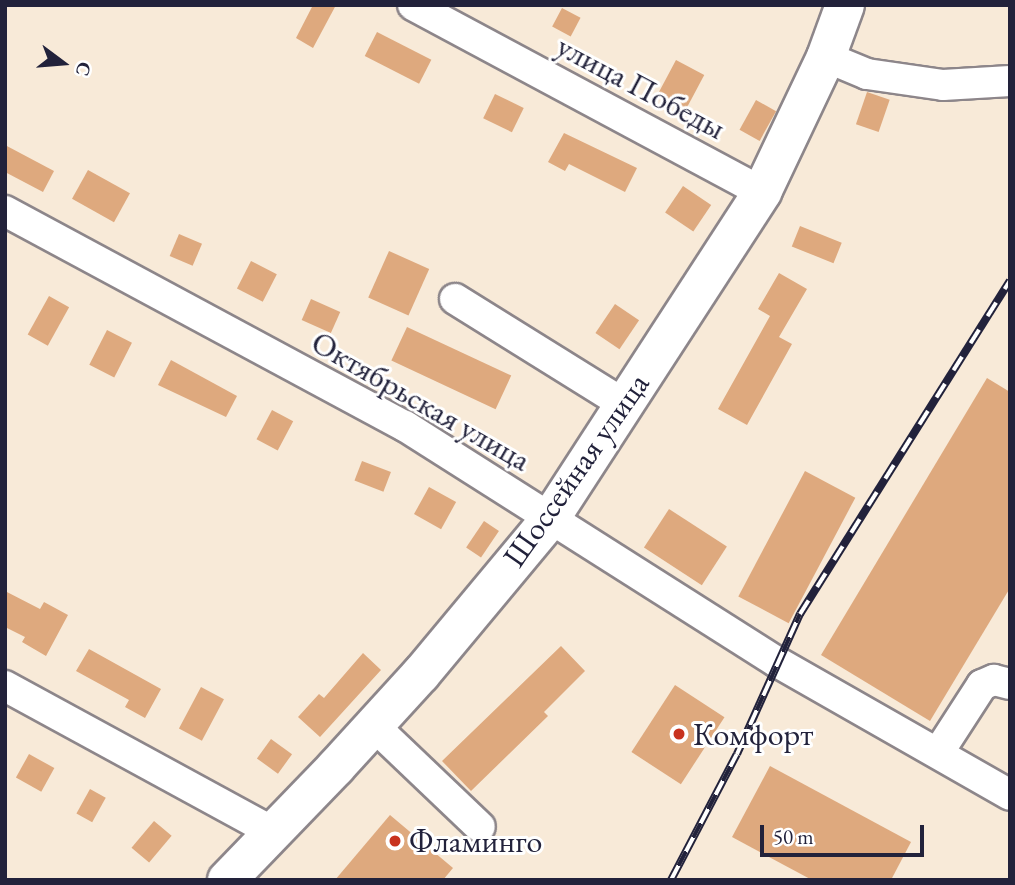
<!DOCTYPE html>
<html>
<head>
<meta charset="utf-8">
<style>
  body { margin:0 }
  #map { position:relative; width:1015px; height:885px; overflow:hidden; background:#f8ead8; font-family:"EB Garamond",serif }
  div>[style] { position:absolute }
  .building>* { inset:0; background:#dea97e; transform-origin:0 0 }
  .roads { filter:drop-shadow(2px 0 #8d868a) drop-shadow(-2px 0 #8d868a) drop-shadow(0 2px #8d868a) drop-shadow(0 -2px #8d868a) }
  .minor>* { height:30px; margin:-15px; padding:0 15px; transform-origin:15px; border-radius:15px; background:#fff }
  .major>* { height:38px; margin:-19px; padding:0 19px; transform-origin:19px; border-radius:19px; background:#fff }
  .rail>* { height:8px; margin-top:-4px; transform-origin:0; background:repeating-linear-gradient(90deg,#fff 0 16px,#22223b 0 32px); box-sizing:border-box; border-block:2px solid #22223b }
  .dots>* { width:19px; height:19px; translate:-50% -50%; box-sizing:border-box; border:4px solid #fff; border-radius:50% }
  span { translate:-50% -50%; white-space:nowrap; text-align:center; line-height:1.15; -webkit-text-stroke:6px #fff; paint-order:stroke }
  .street-label { font-size:32px; color:#22223b }
  .poi-label { font-size:32px; color:#22223b }
  .left { translate:0 -50%; text-align:left }
  .frame { position:absolute; inset:0; border:7px solid #22223b; pointer-events:none }
  .north { position:absolute; left:28px; top:28px; width:70px; height:70px; -webkit-text-stroke:5px #fff; paint-order:stroke; rotate:106deg; font-size:19px; font-weight:700; line-height:28px; text-align:center; color:#22223b }
  .north::after { content:''; display:block; margin:auto; width:24px; height:32px; background:#22223b; clip-path:polygon(50% 0,100% 100%,50% 72%,0 100%) }
  .scale { position:absolute; left:760px; top:825px; width:164px; height:32px; box-sizing:border-box; border:4px solid #22223b; border-top:0; padding-left:9px; font-size:21px; line-height:24px; white-space:nowrap; color:#22223b; -webkit-text-stroke:5px #fff; paint-order:stroke }
</style>
</head>
<body>
<div id="map">
  <div class="building">
    <div style="clip-path:polygon(313px 5px,336px 5px,313px 48px,296px 38px)"></div>
    <div style="left:562px;top:8px;width:21px;height:21px;rotate:28deg"></div>
    <div style="left:377px;top:32px;width:61px;height:27px;rotate:27deg"></div>
    <div style="left:676px;top:60px;width:32px;height:38px;rotate:28deg"></div>
    <div style="left:867px;top:92px;width:24px;height:34px;rotate:19deg"></div>
    <div style="left:495px;top:94px;width:32px;height:27px;rotate:26deg"></div>
    <div style="left:756px;top:100px;width:23px;height:34px;rotate:29deg"></div>
    <div style="clip-path:polygon(564px 133px,637px 168px,625px 192px,569px 164px,565px 171px,548px 162px)"></div>
    <div style="clip-path:polygon(5px 145px,54px 171px,43px 192px,5px 172px)"></div>
    <div style="left:88px;top:170px;width:48px;height:33px;rotate:29deg"></div>
    <div style="left:683px;top:186px;width:34px;height:32px;rotate:34deg"></div>
    <div style="left:800px;top:226px;width:45px;height:22px;rotate:22deg"></div>
    <div style="left:179px;top:234px;width:25px;height:24px;rotate:23deg"></div>
    <div style="left:389px;top:251px;width:44px;height:51px;rotate:24deg"></div>
    <div style="left:251px;top:261px;width:29px;height:31px;rotate:27deg"></div>
    <div style="clip-path:polygon(779px 273px,807px 289px,779px 337px,792px 344px,747px 425px,718px 409px,770px 316px,758px 309px)"></div>
    <div style="left:49px;top:296px;width:23px;height:44px;rotate:29deg"></div>
    <div style="left:311px;top:299px;width:32px;height:23px;rotate:24deg"></div>
    <div style="left:615px;top:304px;width:29px;height:35px;rotate:34deg"></div>
    <div style="left:407px;top:327px;width:115px;height:37px;rotate:25deg"></div>
    <div style="left:107px;top:330px;width:28px;height:39px;rotate:27deg"></div>
    <div style="clip-path:polygon(171px 360px,237px 396px,226px 417px,158px 385px)"></div>
    <div style="clip-path:polygon(987px 378px,1010px 392px,1010px 588px,930px 721px,821px 655px)"></div>
    <div style="left:272px;top:410px;width:24px;height:33px;rotate:28deg"></div>
    <div style="left:362px;top:461px;width:31px;height:21px;rotate:21deg"></div>
    <div style="left:805px;top:471px;width:57px;height:142px;rotate:28deg"></div>
    <div style="left:429px;top:487px;width:31px;height:31px;rotate:29deg"></div>
    <div style="left:669px;top:509px;width:69px;height:46px;rotate:33deg"></div>
    <div style="left:484px;top:521px;width:18px;height:32px;rotate:34deg"></div>
    <div style="clip-path:polygon(5px 591px,40px 609px,44px 602px,68px 615px,46px 656px,22px 642px,25px 637px,5px 627px)"></div>
    <div style="clip-path:polygon(561px 646px,585px 671px,544px 712px,548px 716px,471px 791px,442px 761px)"></div>
    <div style="clip-path:polygon(89px 649px,161px 689px,145px 718px,125px 707px,129px 700px,76px 671px)"></div>
    <div style="clip-path:polygon(363px 653px,381px 670px,320px 737px,298px 717px,319px 694px,324px 698px)"></div>
    <div style="left:675px;top:685px;width:59px;height:80px;rotate:33deg"></div>
    <div style="left:201px;top:687px;width:26px;height:47px;rotate:28deg"></div>
    <div style="left:271px;top:739px;width:26px;height:24px;rotate:36deg"></div>
    <div style="left:29px;top:754px;width:29px;height:27px;rotate:29deg"></div>
    <div style="clip-path:polygon(770px 766px,911px 842px,891px 880px,812px 880px,732px 837px)"></div>
    <div style="left:90px;top:789px;width:18px;height:28px;rotate:29deg"></div>
    <div style="clip-path:polygon(390px 815px,453px 868px,443px 880px,335px 880px)"></div>
    <div style="left:154px;top:821px;width:23px;height:35px;rotate:40deg"></div>
  </div>
  <div class="roads">
    <div class="minor">
      <div style="left:413px;top:5px;width:396px;rotate:28.2deg"></div>
      <div style="left:826px;top:57px;width:44px;rotate:22.5deg"></div>
      <div style="left:867px;top:74px;width:77px;rotate:8.2deg"></div>
      <div style="left:943px;top:85px;width:67px;rotate:-3.4deg"></div>
      <div style="left:5px;top:211px;width:454px;rotate:28.3deg"></div>
      <div style="left:405px;top:426px;width:441px;rotate:32.4deg"></div>
      <div style="left:777px;top:662px;width:268px;rotate:29.7deg"></div>
      <div style="left:455px;top:299px;width:199px;rotate:31.9deg"></div>
      <div style="left:5px;top:686px;width:305px;rotate:28.6deg"></div>
      <div style="left:374px;top:726px;width:146px;rotate:43.6deg"></div>
      <div style="left:938px;top:753px;width:81px;rotate:-57.1deg"></div>
      <div style="left:982px;top:685px;width:13px;rotate:-23deg"></div>
      <div style="left:994px;top:680px;width:16px;rotate:14deg"></div>
    </div>
    <div class="major">
      <div style="left:227px;top:880px;width:157px;rotate:-46deg"></div>
      <div style="left:336px;top:767px;width:126px;rotate:-47.6deg"></div>
      <div style="left:421px;top:674px;width:202px;rotate:-50.2deg"></div>
      <div style="left:550px;top:519px;width:390px;rotate:-57deg"></div>
      <div style="left:762px;top:192px;width:149px;rotate:-64.6deg"></div>
      <div style="left:826px;top:57px;width:55px;rotate:-69.9deg"></div>
    </div>
  </div>
  <div class="rail">
    <div style="left:671px;top:880px;width:142px;rotate:-62.4deg"></div>
    <div style="left:737px;top:754px;width:154px;rotate:-65.8deg"></div>
    <div style="left:800px;top:614px;width:394px;rotate:-57.8deg"></div>
  </div>
  <div class="dots">
    <div style="left:679px;top:734px;background:#c8321e"></div>
    <div style="left:395px;top:841px;background:#c8321e"></div>
  </div>
  <div class="street-label">
    <span style="left:641px;top:87px;rotate:28deg">улица Победы</span>
    <span style="left:421px;top:401px;rotate:30deg">Октябрьская улица</span>
    <span style="left:576px;top:470px;rotate:-55deg">Шоссейная улица</span>
  </div>
  <div class="poi-label">
    <span class="left" style="left:693px;top:734px">Комфорт</span>
    <span class="left" style="left:409px;top:841px">Фламинго</span>
  </div>
  <div class="frame"></div>
  <div class="north">С</div>
  <div class="scale">50 m</div>
</div>
</body>
</html>
